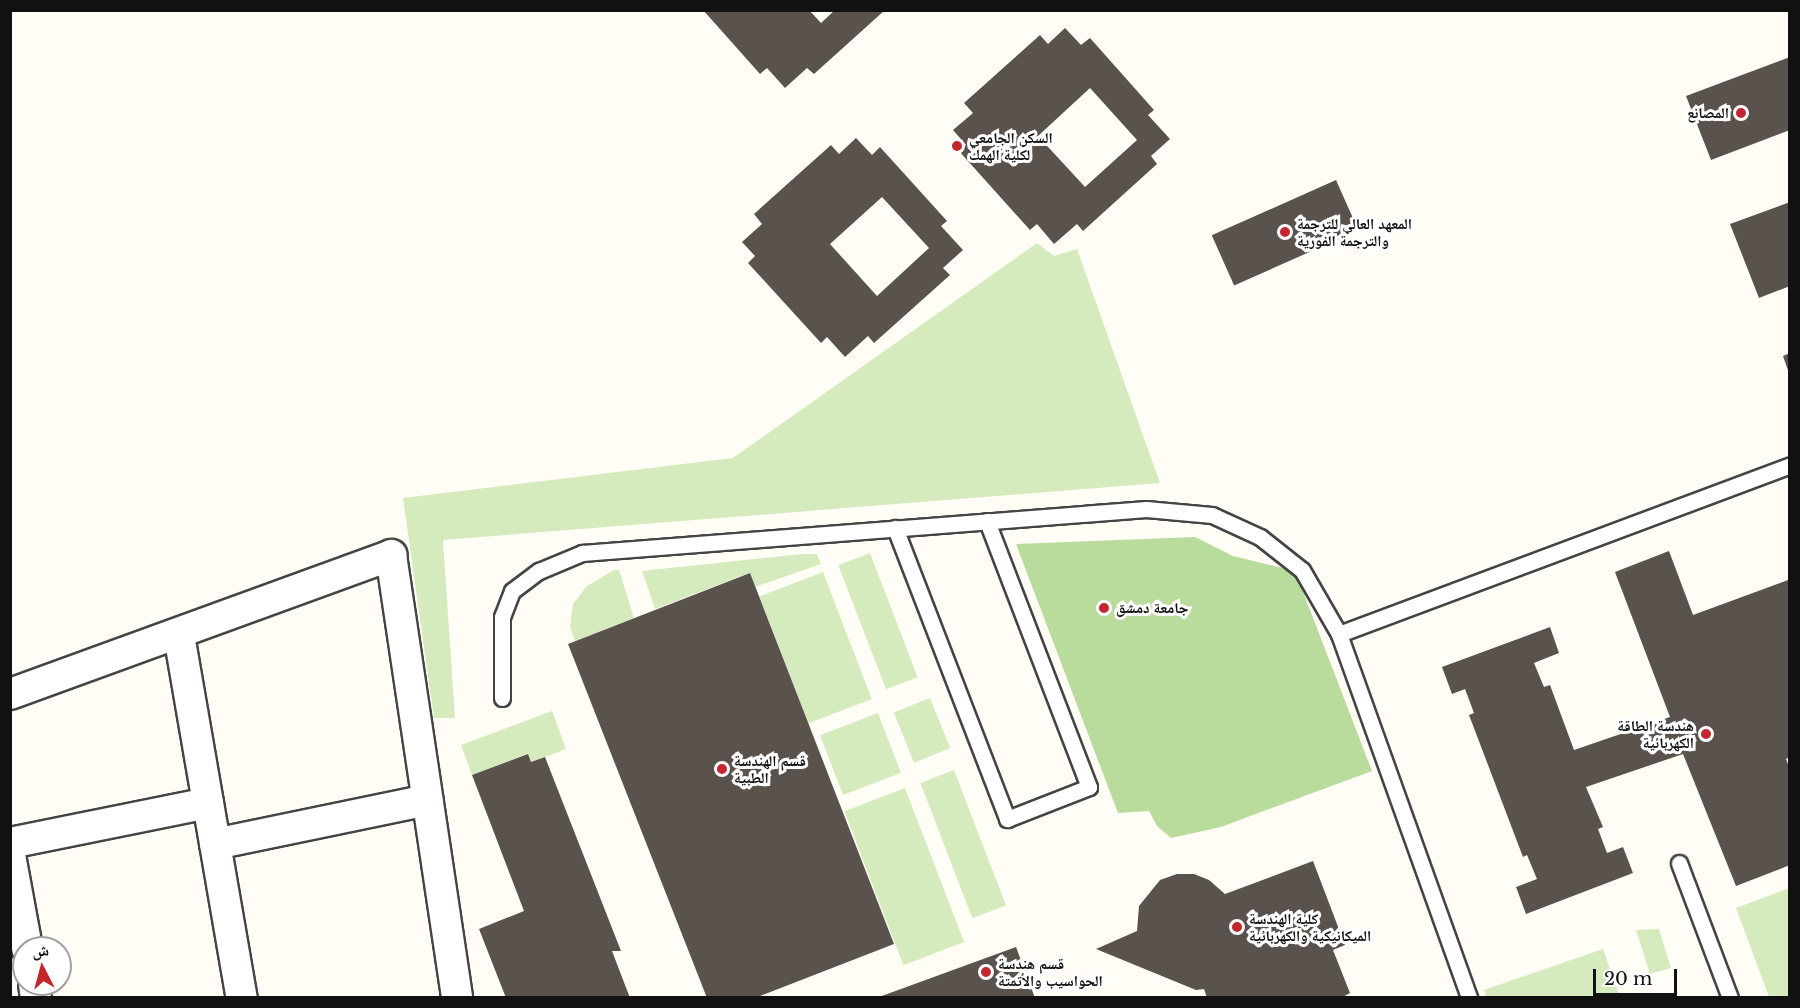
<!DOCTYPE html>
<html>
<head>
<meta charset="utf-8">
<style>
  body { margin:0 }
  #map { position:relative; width:1800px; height:1008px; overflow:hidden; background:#fffdf5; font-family:"Libre Baskerville","Noto Naskh Arabic",serif }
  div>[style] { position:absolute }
  .green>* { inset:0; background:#d5ebbd; transform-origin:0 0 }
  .forest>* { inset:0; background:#b9dc9c }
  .building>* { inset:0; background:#5a524d; transform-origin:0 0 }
  .roads { filter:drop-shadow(2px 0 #444) drop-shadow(-2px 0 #444) drop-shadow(0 2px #444) drop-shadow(0 -2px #444) }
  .service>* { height:15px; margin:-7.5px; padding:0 7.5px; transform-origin:7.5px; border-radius:7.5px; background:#fff }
  .minor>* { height:30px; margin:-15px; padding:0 15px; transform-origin:15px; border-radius:15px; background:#fff }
  .dots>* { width:16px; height:16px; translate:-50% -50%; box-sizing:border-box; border:3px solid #fff; border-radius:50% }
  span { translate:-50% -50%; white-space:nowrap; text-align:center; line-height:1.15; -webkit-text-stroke:6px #fff; paint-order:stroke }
  .poi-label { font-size:15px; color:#111; font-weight:700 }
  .right { translate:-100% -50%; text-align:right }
  .left { translate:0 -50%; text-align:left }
  .frame { position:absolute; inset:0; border:12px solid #111; pointer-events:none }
  .north { position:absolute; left:12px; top:936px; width:60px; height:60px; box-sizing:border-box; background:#fff; border:2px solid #a0a0a0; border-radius:50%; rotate:354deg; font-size:16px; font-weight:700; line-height:24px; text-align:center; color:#111 }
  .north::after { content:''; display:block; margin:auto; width:21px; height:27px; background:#c4262e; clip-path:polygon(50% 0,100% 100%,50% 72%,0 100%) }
  .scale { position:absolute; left:1593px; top:969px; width:84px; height:27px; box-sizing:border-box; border:3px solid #111; border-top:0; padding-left:8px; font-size:18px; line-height:21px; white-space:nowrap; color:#111; -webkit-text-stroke:4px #fff; paint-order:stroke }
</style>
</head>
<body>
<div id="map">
  <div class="green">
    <div style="clip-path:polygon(1037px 243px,1054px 256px,1077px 249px,1160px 483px,443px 540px,455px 718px,434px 718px,403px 498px,733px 458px)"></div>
    <div style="left:870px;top:553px;width:133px;height:34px;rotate:69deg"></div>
    <div style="clip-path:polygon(802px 554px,817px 554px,821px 564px,755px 587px,749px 573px,655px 609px,642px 571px)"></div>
    <div style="clip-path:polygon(614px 570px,619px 570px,634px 618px,575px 641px,570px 627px,573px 604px,587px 586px)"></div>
    <div style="left:823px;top:572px;width:136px;height:68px;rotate:69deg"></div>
    <div style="left:930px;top:698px;width:54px;height:39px;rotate:68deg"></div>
    <div style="clip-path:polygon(552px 711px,566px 749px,531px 762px,527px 754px,472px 775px,461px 745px)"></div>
    <div style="left:878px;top:713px;width:64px;height:62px;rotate:69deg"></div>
    <div style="left:954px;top:770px;width:145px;height:36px;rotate:69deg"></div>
    <div style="left:905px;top:788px;width:165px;height:65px;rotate:69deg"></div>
    <div style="clip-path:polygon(1789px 888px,1789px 997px,1769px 997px,1736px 908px)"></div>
    <div style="clip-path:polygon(1659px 929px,1671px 968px,1650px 974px,1636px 930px)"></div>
    <div style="clip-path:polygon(1603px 949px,1620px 997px,1486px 997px,1484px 990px)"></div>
  </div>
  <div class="forest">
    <div style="clip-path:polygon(1195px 537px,1233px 556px,1295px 571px,1372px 771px,1221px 827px,1171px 838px,1157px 826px,1149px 811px,1118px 813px,1016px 544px)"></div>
  </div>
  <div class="building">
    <div style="clip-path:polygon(703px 10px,809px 10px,821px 23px,835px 10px,885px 10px,814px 74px,807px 68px,785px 88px,767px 68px,760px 74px)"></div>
    <div style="clip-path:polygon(evenodd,1065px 28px,1081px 45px,1090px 38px,1154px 110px,1148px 115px,1170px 139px,1151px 156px,1157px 164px,1083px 231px,1077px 224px,1054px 244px,1037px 224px,1030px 230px,959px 151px,966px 145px,953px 130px,973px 113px,964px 103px,1040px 35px,1048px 44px,1065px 28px,1090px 88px,1137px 140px,1085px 187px,1038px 136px,1090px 88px)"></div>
    <div style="clip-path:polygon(1790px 57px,1790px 130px,1711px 160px,1686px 96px)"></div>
    <div style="clip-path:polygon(evenodd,856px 138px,872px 155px,880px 147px,947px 221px,941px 226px,963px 250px,943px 268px,950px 275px,874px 343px,868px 336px,845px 357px,827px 337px,821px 343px,748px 263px,755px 256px,742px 242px,762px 224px,754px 214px,831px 145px,839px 154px,856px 138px,882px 197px,929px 248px,877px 296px,830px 244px,882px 197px)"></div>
    <div style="left:1336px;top:180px;width:55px;height:136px;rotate:66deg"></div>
    <div style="clip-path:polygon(1790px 202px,1790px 286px,1759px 298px,1730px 224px)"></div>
    <div style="clip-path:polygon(1790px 353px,1790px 373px,1789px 373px,1783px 356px)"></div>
    <div style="clip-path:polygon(1669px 551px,1693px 615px,1788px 580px,1790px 757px,1786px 759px,1790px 769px,1790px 865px,1736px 886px,1683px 754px,1586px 787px,1603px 827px,1598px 829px,1607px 853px,1623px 847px,1633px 873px,1526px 914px,1516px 887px,1537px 879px,1527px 855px,1523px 857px,1469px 715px,1474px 713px,1465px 689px,1452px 694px,1442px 667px,1550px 627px,1559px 653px,1534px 663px,1544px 687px,1550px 685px,1574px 750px,1670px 717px,1615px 572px)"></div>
    <div style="clip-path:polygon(750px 573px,894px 944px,755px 998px,707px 998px,568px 644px)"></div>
    <div style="clip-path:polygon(528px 754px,531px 762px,545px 757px,621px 951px,612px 951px,630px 998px,506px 998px,479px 929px,524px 911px,472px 775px)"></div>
    <div style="clip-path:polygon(1313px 861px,1345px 945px,1333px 950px,1350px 993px,1341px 998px,1207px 998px,1204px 989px,1196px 990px,1096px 949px,1137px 931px,1139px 906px,1160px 880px,1177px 874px,1194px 874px,1209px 880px,1225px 894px)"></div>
    <div style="clip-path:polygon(1016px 947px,1035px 998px,879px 998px,879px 997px)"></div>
  </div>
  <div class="roads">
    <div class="service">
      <div style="left:895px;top:528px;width:312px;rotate:68.9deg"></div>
      <div style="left:1007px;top:819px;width:88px;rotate:-21.3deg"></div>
      <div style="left:1089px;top:787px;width:285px;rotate:-111deg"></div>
      <div style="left:1339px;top:634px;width:482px;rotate:-20.5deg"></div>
      <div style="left:502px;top:698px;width:81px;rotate:-90deg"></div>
      <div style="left:502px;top:617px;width:28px;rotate:-69deg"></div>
      <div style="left:512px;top:591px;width:34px;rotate:-37deg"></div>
      <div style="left:539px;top:571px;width:47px;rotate:-22.7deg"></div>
      <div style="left:582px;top:553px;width:566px;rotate:-4.46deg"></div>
      <div style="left:1146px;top:509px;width:66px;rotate:5.2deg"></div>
      <div style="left:1212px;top:515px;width:53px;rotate:24.6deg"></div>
      <div style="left:1260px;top:537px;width:53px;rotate:38.2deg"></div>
      <div style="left:1302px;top:570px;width:74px;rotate:60deg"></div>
      <div style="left:1339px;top:634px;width:387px;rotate:70.3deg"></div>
      <div style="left:1679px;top:863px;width:144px;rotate:69.3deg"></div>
    </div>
    <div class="minor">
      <div style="left:179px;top:635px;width:368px;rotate:80.2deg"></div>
      <div style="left:10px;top:694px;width:406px;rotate:-20deg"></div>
      <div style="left:391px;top:555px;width:448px;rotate:81.5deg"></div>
      <div style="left:10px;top:843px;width:202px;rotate:-11.4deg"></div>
      <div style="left:215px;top:844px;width:217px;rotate:-11.7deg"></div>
      <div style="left:10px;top:855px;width:95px;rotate:79.6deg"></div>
      <div style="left:34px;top:984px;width:14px;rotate:82deg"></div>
    </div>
  </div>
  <div class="dots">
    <div style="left:1741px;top:113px;background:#c4262e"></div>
    <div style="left:957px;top:146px;background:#c4262e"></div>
    <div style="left:1285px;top:232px;background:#c4262e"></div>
    <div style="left:1104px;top:608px;background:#c4262e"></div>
    <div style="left:1706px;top:734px;background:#c4262e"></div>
    <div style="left:722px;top:769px;background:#c4262e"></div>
    <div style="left:1237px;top:927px;background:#c4262e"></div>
    <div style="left:986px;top:972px;background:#c4262e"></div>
  </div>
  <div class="poi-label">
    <span class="right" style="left:1729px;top:113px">المصانع</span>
    <span class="left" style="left:969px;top:146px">السكن الجامعي<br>لكلية الهمك</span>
    <span class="left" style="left:1297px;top:232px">المعهد العالي للترجمة<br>والترجمة الفورية</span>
    <span class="left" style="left:1116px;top:608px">جامعة دمشق</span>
    <span class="right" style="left:1694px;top:734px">هندسة الطاقة<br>الكهربائية</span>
    <span class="left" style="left:734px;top:769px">قسم الهندسة<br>الطبية</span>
    <span class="left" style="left:1249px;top:927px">كلية الهندسة<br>الميكانيكية والكهربائية</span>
    <span class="left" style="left:998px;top:972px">قسم هندسة<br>الحواسيب والأتمتة</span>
  </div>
  <div class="frame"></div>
  <div class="north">ش</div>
  <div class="scale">20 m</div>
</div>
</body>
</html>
